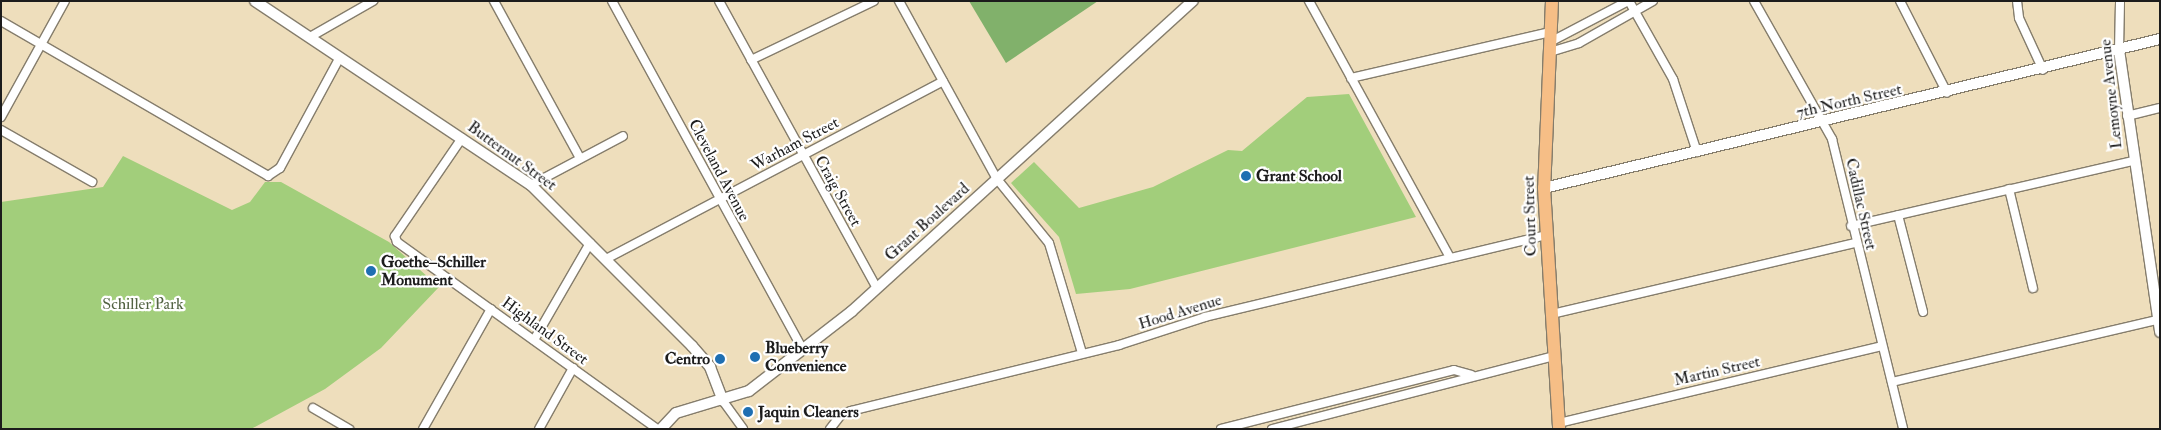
<!DOCTYPE html>
<html>
<head>
<meta charset="utf-8">
<style>
  body { margin:0 }
  #map { position:relative; width:2161px; height:430px; overflow:hidden; background:#eedebc; font-family:"IM FELL Double Pica",serif }
  div>[style] { position:absolute }
  .green>* { inset:0; background:#a2ce7b }
  .forest>* { inset:0; background:#81b16b }
  .roads { filter:drop-shadow(1px 0 #857d6c) drop-shadow(-1px 0 #857d6c) drop-shadow(0 1px #857d6c) drop-shadow(0 -1px #857d6c) }
  .minor>* { height:8px; margin:-4px; padding:0 4px; transform-origin:4px; border-radius:4px; background:#fff }
  .tertiary>* { height:10px; margin:-5px; padding:0 5px; transform-origin:5px; border-radius:5px; background:#fff }
  .primary>* { height:12px; margin:-6px; padding:0 6px; transform-origin:6px; border-radius:6px; background:#f6be86 }
  .dots>* { width:14px; height:14px; translate:-50% -50%; box-sizing:border-box; border:2px solid #fff; border-radius:50% }
  span { translate:-50% -50%; white-space:nowrap; text-align:center; line-height:1.15; -webkit-text-stroke:4.5px #fff; paint-order:stroke }
  .street-label { font-size:16px; color:#1c1c1c }
  .poi-label { font-size:16px; color:#1c1c1c; font-weight:700 }
  .left { translate:0 -50%; text-align:left }
  .right { translate:-100% -50%; text-align:right }
  .park-label { font-size:16px; color:#526342 }
  .frame { position:absolute; inset:0; border:2px solid #1c1c1c; pointer-events:none }
</style>
</head>
<body>
<div id="map">
  <div class="green">
    <div style="clip-path:polygon(1349px 94px,1416px 217px,1130px 289px,1076px 294px,1059px 237px,1011px 183px,1034px 162px,1079px 208px,1153px 187px,1228px 150px,1242px 151px,1307px 97px)"></div>
    <div style="clip-path:polygon(123px 156px,232px 210px,250px 202px,265px 182px,281px 182px,389px 242px,439px 287px,381px 348px,325px 389px,251px 429px,1px 429px,1px 202px,103px 187px)"></div>
  </div>
  <div class="forest">
    <div style="clip-path:polygon(969px 1px,1098px 1px,1006px 63px)"></div>
  </div>
  <div class="roads">
    <div class="minor">
      <div style="left:494px;top:1px;width:179px;rotate:61.3deg"></div>
      <div style="left:612px;top:1px;width:398px;rotate:61.3deg"></div>
      <div style="left:719px;top:1px;width:328px;rotate:61.2deg"></div>
      <div style="left:899px;top:1px;width:203px;rotate:61.2deg"></div>
      <div style="left:997px;top:179px;width:82px;rotate:50.9deg"></div>
      <div style="left:1049px;top:243px;width:115px;rotate:73.3deg"></div>
      <div style="left:1309px;top:1px;width:292px;rotate:61.2deg"></div>
      <div style="left:1629px;top:1px;width:90px;rotate:60.6deg"></div>
      <div style="left:1673px;top:79px;width:77px;rotate:71.8deg"></div>
      <div style="left:1754px;top:1px;width:159px;rotate:60.5deg"></div>
      <div style="left:1832px;top:139px;width:299px;rotate:76.2deg"></div>
      <div style="left:1900px;top:1px;width:103px;rotate:62.9deg"></div>
      <div style="left:2017px;top:1px;width:17px;rotate:83deg"></div>
      <div style="left:2019px;top:18px;width:57px;rotate:65.2deg"></div>
      <div style="left:1px;top:21px;width:309px;rotate:30.1deg"></div>
      <div style="left:268px;top:176px;width:14px;rotate:-34deg"></div>
      <div style="left:280px;top:168px;width:126px;rotate:-61.6deg"></div>
      <div style="left:310px;top:37px;width:73px;rotate:-29.7deg"></div>
      <div style="left:1550px;top:42px;width:88px;rotate:-27.7deg"></div>
      <div style="left:2119px;top:50px;width:49px;rotate:-88.8deg"></div>
      <div style="left:1550px;top:52px;width:30px;rotate:-17deg"></div>
      <div style="left:1579px;top:43px;width:85px;rotate:-29.6deg"></div>
      <div style="left:751px;top:60px;width:136px;rotate:-25.6deg"></div>
      <div style="left:1351px;top:78px;width:205px;rotate:-13deg"></div>
      <div style="left:2127px;top:116px;width:34px;rotate:-14deg"></div>
      <div style="left:1px;top:117px;width:132px;rotate:-61.1deg"></div>
      <div style="left:1px;top:130px;width:105px;rotate:29.7deg"></div>
      <div style="left:462px;top:138px;width:119px;rotate:124.4deg"></div>
      <div style="left:395px;top:236px;width:6px;rotate:72deg"></div>
      <div style="left:397px;top:242px;width:320px;rotate:35.7deg"></div>
      <div style="left:531px;top:185px;width:104px;rotate:-28deg"></div>
      <div style="left:2009px;top:189px;width:102px;rotate:76.4deg"></div>
      <div style="left:1898px;top:215px;width:100px;rotate:75.5deg"></div>
      <div style="left:1851px;top:226px;width:289px;rotate:-13deg"></div>
      <div style="left:606px;top:259px;width:381px;rotate:-27.8deg"></div>
      <div style="left:1552px;top:314px;width:311px;rotate:-13.2deg"></div>
      <div style="left:534px;top:340px;width:112px;rotate:-60deg"></div>
      <div style="left:1892px;top:382px;width:275px;rotate:-13.2deg"></div>
      <div style="left:723px;top:401px;width:34px;rotate:54deg"></div>
      <div style="left:313px;top:408px;width:42px;rotate:30.3deg"></div>
      <div style="left:1559px;top:423px;width:332px;rotate:-13.4deg"></div>
      <div style="left:423px;top:429px;width:138px;rotate:-60.5deg"></div>
      <div style="left:539px;top:429px;width:70px;rotate:-60.9deg"></div>
      <div style="left:830px;top:429px;width:18px;rotate:-52deg"></div>
      <div style="left:841px;top:415px;width:11px;rotate:-22deg"></div>
      <div style="left:851px;top:411px;width:276px;rotate:-13.8deg"></div>
      <div style="left:1119px;top:345px;width:90px;rotate:-18deg"></div>
      <div style="left:1205px;top:317px;width:351px;rotate:-13.5deg"></div>
      <div style="left:1221px;top:429px;width:240px;rotate:-14.2deg"></div>
      <div style="left:1454px;top:370px;width:18px;rotate:16deg"></div>
      <div style="left:1272px;top:429px;width:291px;rotate:-14.5deg"></div>
    </div>
    <div class="tertiary">
      <div style="left:255px;top:1px;width:332px;rotate:33.7deg"></div>
      <div style="left:531px;top:185px;width:228px;rotate:45deg"></div>
      <div style="left:692px;top:346px;width:28px;rotate:49deg"></div>
      <div style="left:710px;top:367px;width:36px;rotate:69deg"></div>
      <div style="left:2119px;top:50px;width:285px;rotate:81.7deg"></div>
      <div style="left:1544px;top:188px;width:634px;rotate:-13.6deg"></div>
      <div style="left:661px;top:429px;width:22px;rotate:-47deg"></div>
      <div style="left:676px;top:413px;width:76px;rotate:-16.8deg"></div>
      <div style="left:749px;top:391px;width:130px;rotate:-37.8deg"></div>
      <div style="left:852px;top:311px;width:461px;rotate:-42.3deg"></div>
    </div>
    <div class="primary">
      <div style="left:1552px;top:1px;width:187px;rotate:92.4deg"></div>
      <div style="left:1544px;top:188px;width:241px;rotate:86.4deg"></div>
    </div>
  </div>
  <div class="dots">
    <div style="left:1246px;top:176px;background:#1f6fb2"></div>
    <div style="left:371px;top:271px;background:#1f6fb2"></div>
    <div style="left:755px;top:357px;background:#1f6fb2"></div>
    <div style="left:720px;top:359px;background:#1f6fb2"></div>
    <div style="left:748px;top:412px;background:#1f6fb2"></div>
  </div>
  <div class="street-label">
    <span style="left:2111px;top:94px;rotate:-96deg">Lemoyne Avenue</span>
    <span style="left:1849px;top:101px;rotate:-13deg">7th North Street</span>
    <span style="left:795px;top:144px;rotate:-28deg">Warham Street</span>
    <span style="left:512px;top:156px;rotate:36deg">Butternut Street</span>
    <span style="left:719px;top:170px;rotate:62deg">Cleveland Avenue</span>
    <span style="left:838px;top:191px;rotate:61deg">Craig Street</span>
    <span style="left:1861px;top:204px;rotate:77deg">Cadillac Street</span>
    <span style="left:1530px;top:216px;rotate:-92deg">Court Street</span>
    <span style="left:927px;top:222px;rotate:-42deg">Grant Boulevard</span>
    <span style="left:1180px;top:312px;rotate:-17deg">Hood Avenue</span>
    <span style="left:545px;top:331px;rotate:36deg">Highland Street</span>
    <span style="left:1717px;top:371px;rotate:-13deg">Martin Street</span>
  </div>
  <div class="poi-label">
    <span class="left" style="left:1256px;top:176px">Grant School</span>
    <span class="left" style="left:381px;top:271px">Goethe–Schiller<br>Monument</span>
    <span class="left" style="left:765px;top:357px">Blueberry<br>Convenience</span>
    <span class="right" style="left:710px;top:359px">Centro</span>
    <span class="left" style="left:758px;top:412px">Jaquin Cleaners</span>
  </div>
  <div class="park-label">
    <span style="left:143px;top:304px">Schiller Park</span>
  </div>
  <div class="frame"></div>
</div>
</body>
</html>
